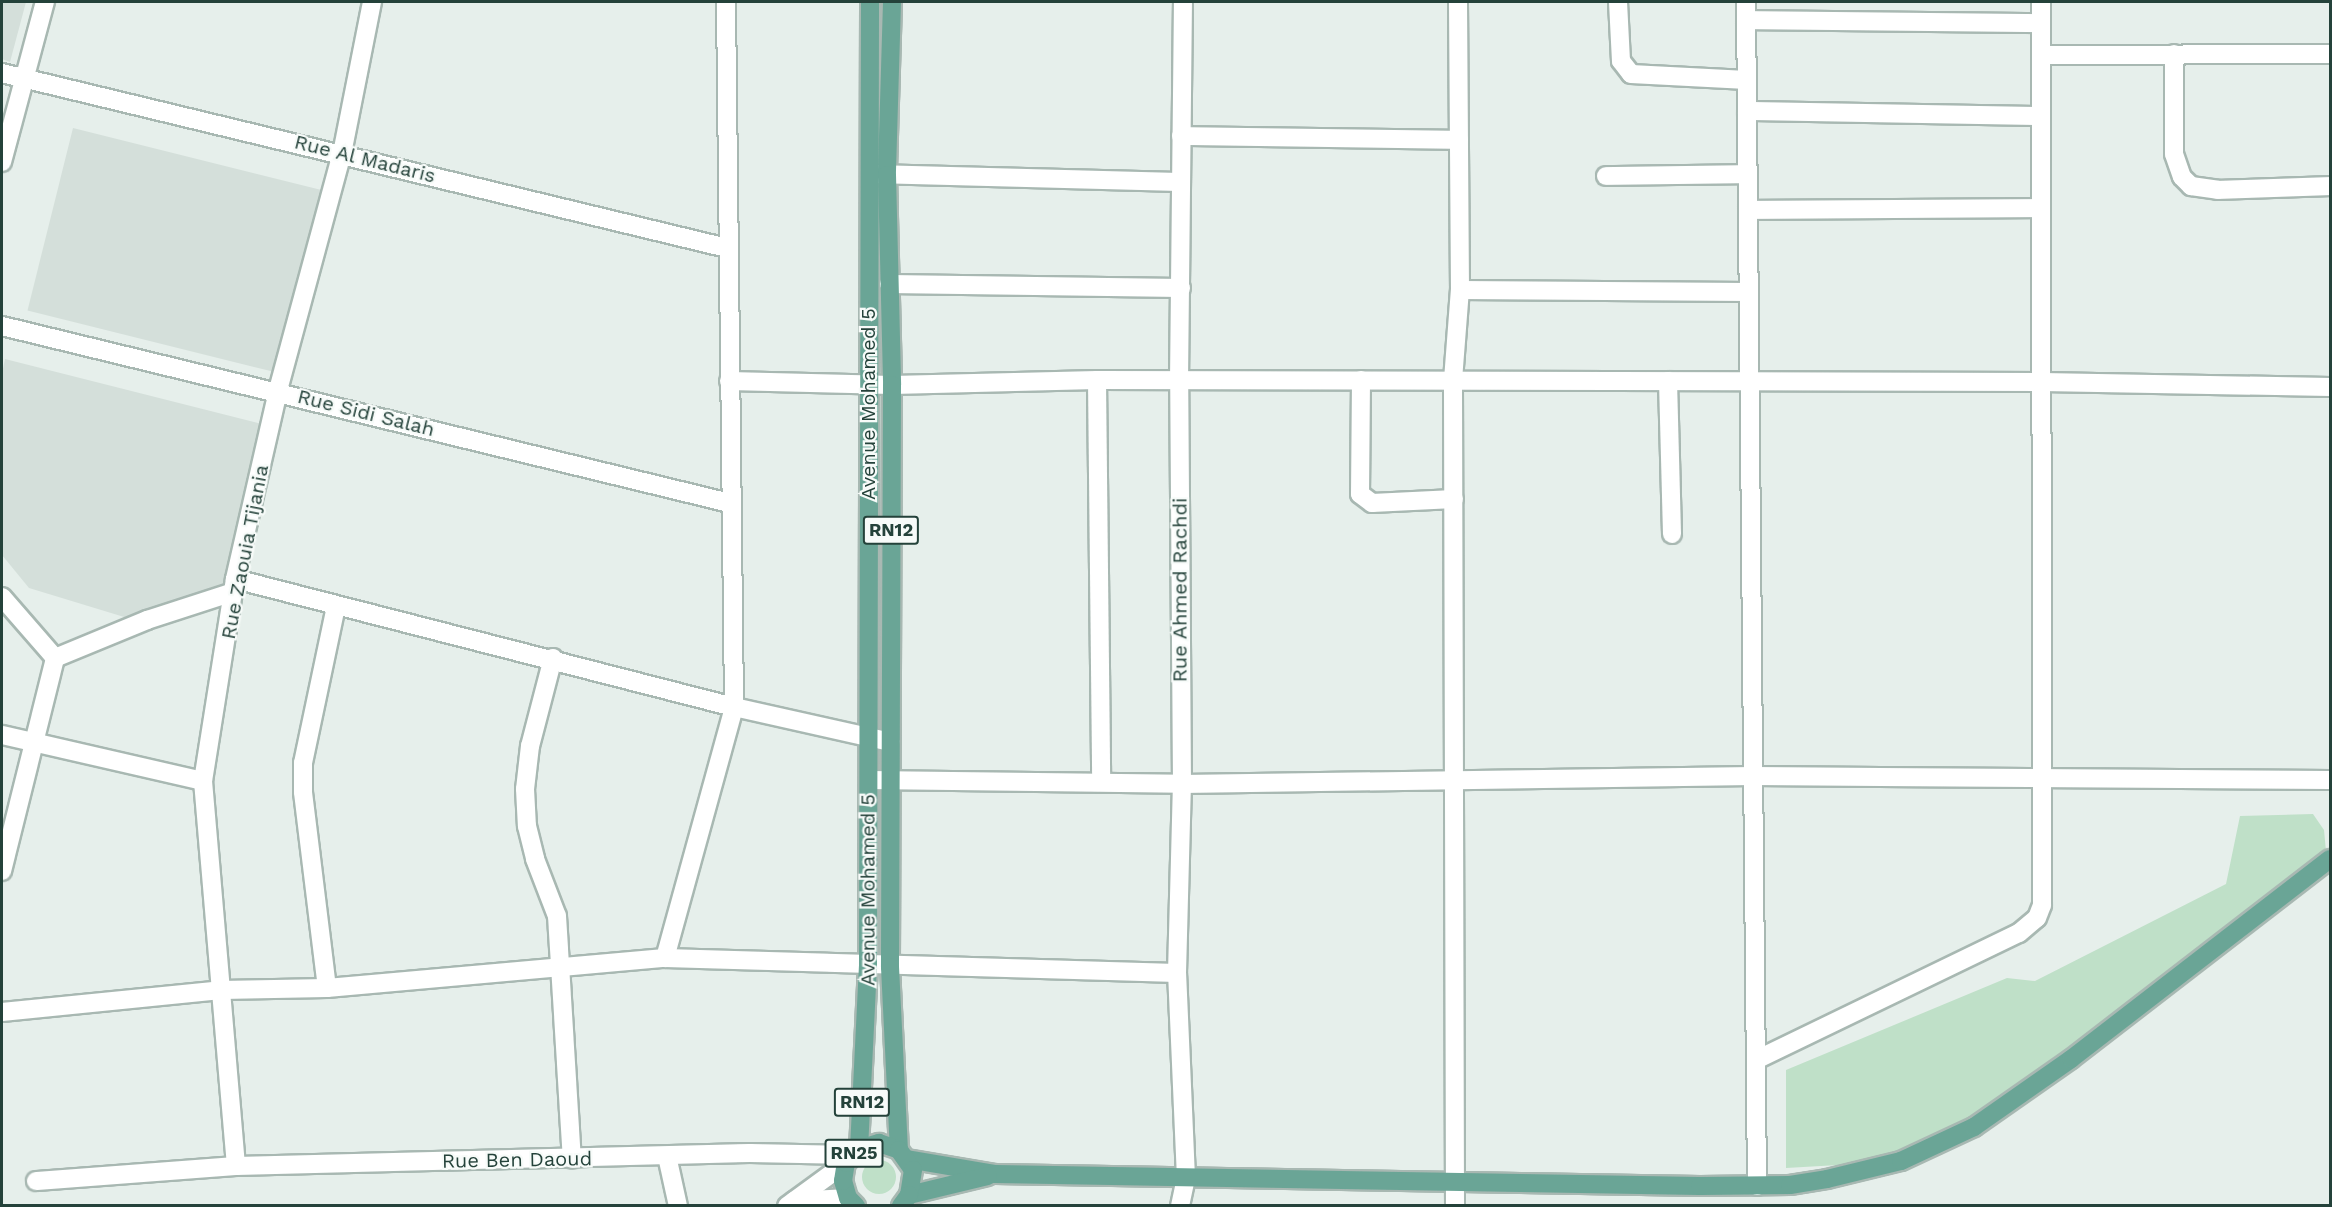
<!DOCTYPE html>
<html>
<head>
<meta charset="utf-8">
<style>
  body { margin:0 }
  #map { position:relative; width:2332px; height:1207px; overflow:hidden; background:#e6efeb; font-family:"Work Sans",sans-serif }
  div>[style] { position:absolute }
  .built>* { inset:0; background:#d4dfda; transform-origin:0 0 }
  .green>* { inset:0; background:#bfe0c8 }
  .round { border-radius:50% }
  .roads { filter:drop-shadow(2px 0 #a8b8b2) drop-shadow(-2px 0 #a8b8b2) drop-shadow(0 2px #a8b8b2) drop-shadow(0 -2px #a8b8b2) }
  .minor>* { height:18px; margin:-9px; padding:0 9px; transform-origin:9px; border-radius:9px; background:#fff }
  .major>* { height:18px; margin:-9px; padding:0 9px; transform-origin:9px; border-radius:9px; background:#6aa596 }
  span { translate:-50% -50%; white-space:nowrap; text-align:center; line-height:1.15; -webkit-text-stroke:4.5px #f7fbf9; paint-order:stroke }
  .shield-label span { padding:2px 4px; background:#f7fbf9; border:2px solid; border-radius:4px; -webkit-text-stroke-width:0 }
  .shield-label { font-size:18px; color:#24423a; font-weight:700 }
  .street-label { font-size:20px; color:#24423a }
  .frame { position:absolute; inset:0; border:3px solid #24423a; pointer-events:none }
</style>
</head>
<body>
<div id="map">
  <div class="built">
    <div style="clip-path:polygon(2px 2px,26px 2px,10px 62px,2px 59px)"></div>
    <div style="left:73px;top:128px;width:257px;height:188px;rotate:14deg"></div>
    <div style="clip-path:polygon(5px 359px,270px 426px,225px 587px,134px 620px,29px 588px,2px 555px,2px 373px)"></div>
  </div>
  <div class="green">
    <div style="clip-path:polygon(2313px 814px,2324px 830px,2327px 862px,2018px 1091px,1942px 1138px,1856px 1164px,1786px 1168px,1786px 1070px,2007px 978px,2035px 981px,2226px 884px,2240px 816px)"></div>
    <div class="round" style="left:862px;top:1160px;width:34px;height:34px"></div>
  </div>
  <div class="roads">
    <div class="minor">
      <div style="left:372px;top:2px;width:154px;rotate:101.2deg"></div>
      <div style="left:342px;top:153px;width:246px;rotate:105.1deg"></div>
      <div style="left:278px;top:391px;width:193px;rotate:102.9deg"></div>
      <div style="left:235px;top:579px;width:205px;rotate:99deg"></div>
      <div style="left:203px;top:781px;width:386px;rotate:85.1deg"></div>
      <div style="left:236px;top:1166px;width:514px;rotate:-1.45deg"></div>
      <div style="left:750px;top:1153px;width:101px;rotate:1.1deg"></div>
      <div style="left:1618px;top:2px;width:59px;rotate:87.1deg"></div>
      <div style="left:1621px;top:61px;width:16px;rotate:52deg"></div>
      <div style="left:1631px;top:74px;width:116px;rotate:3deg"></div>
      <div style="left:1746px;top:2px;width:1184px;rotate:89.47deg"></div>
      <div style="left:1746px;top:20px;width:295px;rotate:0.6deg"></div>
      <div style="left:2174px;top:54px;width:100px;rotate:90deg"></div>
      <div style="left:2174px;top:154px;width:24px;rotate:71deg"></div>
      <div style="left:2182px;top:177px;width:13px;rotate:45deg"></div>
      <div style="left:2191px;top:186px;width:27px;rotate:8deg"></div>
      <div style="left:2218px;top:190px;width:112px;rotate:-2deg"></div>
      <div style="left:2041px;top:55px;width:289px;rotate:-0.2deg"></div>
      <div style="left:2px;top:73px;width:746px;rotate:13.57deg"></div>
      <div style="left:1747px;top:111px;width:294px;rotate:1deg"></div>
      <div style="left:1181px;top:136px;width:278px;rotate:0.8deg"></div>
      <div style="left:2px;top:162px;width:166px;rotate:-75deg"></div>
      <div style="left:873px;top:174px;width:307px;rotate:1.5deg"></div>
      <div style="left:1606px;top:176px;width:142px;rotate:-0.8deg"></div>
      <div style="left:1748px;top:210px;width:293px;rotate:-0.4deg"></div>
      <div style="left:889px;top:284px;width:292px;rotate:0.8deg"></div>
      <div style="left:1460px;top:290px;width:289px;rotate:0.4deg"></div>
      <div style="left:2px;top:326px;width:749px;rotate:13.67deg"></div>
      <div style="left:1097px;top:380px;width:401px;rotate:89.4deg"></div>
      <div style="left:1361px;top:380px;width:114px;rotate:90.5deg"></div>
      <div style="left:1360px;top:494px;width:15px;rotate:37deg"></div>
      <div style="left:1372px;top:503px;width:82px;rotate:-2.8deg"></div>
      <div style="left:729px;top:381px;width:163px;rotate:1.4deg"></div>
      <div style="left:892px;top:385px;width:205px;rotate:-1.4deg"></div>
      <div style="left:1097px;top:380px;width:945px;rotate:0.12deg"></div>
      <div style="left:2042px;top:382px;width:288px;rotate:1deg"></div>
      <div style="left:1668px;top:381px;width:153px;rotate:88.5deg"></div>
      <div style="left:235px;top:579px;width:515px;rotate:14.39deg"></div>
      <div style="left:734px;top:707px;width:160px;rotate:12.6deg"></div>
      <div style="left:2px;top:597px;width:81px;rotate:49deg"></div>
      <div style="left:55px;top:658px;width:100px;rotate:-22.4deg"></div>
      <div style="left:147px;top:620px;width:90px;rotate:-18deg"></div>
      <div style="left:553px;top:658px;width:91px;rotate:104.6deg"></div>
      <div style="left:530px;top:746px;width:43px;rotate:96.6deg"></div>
      <div style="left:525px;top:789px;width:37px;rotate:87deg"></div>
      <div style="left:527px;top:826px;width:34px;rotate:76deg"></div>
      <div style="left:535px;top:859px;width:61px;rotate:68.9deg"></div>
      <div style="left:557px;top:916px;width:243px;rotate:86.5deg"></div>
      <div style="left:2px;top:735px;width:206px;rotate:12.9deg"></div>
      <div style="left:869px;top:780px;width:313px;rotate:0.7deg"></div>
      <div style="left:1182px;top:784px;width:571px;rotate:-0.8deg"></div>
      <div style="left:1753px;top:776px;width:577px;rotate:0.4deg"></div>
      <div style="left:2px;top:871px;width:219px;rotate:-76deg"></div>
      <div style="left:665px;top:958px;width:260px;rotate:-74.6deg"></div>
      <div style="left:734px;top:707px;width:705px;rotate:-90.65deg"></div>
      <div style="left:327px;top:988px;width:197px;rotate:-97deg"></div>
      <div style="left:303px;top:792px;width:29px;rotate:-90deg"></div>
      <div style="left:303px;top:763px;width:160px;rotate:-78.1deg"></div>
      <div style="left:2px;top:1012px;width:220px;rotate:-5.7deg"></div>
      <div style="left:221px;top:990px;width:106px;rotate:-1.1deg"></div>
      <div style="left:327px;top:988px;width:339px;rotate:-5.1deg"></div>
      <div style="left:665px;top:958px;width:512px;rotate:1.68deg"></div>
      <div style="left:1756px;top:1060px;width:292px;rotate:-25.8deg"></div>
      <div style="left:2019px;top:933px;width:23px;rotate:-40deg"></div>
      <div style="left:2037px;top:918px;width:14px;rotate:-69deg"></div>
      <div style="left:2042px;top:905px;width:903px;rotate:-90.06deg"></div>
      <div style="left:667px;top:1156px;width:51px;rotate:77.6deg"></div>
      <div style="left:36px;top:1181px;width:201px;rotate:-4.3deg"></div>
      <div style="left:794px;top:1201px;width:54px;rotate:-3.2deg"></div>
      <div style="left:787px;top:1206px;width:73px;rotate:-36.1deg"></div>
      <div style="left:1180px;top:1206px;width:29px;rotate:-78deg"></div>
      <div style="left:1186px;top:1178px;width:205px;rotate:-92.5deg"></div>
      <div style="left:1177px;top:973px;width:189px;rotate:-88.5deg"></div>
      <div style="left:1182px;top:784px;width:403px;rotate:-90.4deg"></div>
      <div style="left:1179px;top:381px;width:379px;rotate:-89.4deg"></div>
      <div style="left:1455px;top:1206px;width:826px;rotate:-90.14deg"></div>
      <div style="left:1453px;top:380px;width:90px;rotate:-85.6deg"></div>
      <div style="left:1460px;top:290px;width:288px;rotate:-90.4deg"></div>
    </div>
    <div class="major">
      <div style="left:892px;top:2px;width:173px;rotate:91.7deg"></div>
      <div style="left:887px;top:175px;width:210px;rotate:88.6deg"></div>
      <div style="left:892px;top:385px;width:582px;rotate:90.2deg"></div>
      <div style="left:890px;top:967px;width:183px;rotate:87.2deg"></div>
      <div style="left:859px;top:1149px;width:183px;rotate:-87.2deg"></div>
      <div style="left:868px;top:966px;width:964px;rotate:-89.88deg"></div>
      <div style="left:907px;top:1159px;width:90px;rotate:9.6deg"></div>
      <div style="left:996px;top:1174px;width:704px;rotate:0.98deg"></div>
      <div style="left:1700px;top:1186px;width:90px;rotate:-0.6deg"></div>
      <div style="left:1790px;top:1185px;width:37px;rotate:-9deg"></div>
      <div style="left:1827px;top:1179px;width:76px;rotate:-13.7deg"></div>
      <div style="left:1901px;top:1161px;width:81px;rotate:-25deg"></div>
      <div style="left:1974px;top:1127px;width:118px;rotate:-35deg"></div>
      <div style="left:2071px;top:1059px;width:327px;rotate:-37.7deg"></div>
      <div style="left:909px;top:1195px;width:81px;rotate:-13.5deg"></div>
      <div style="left:856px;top:1206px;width:11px;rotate:-135deg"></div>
      <div style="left:848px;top:1198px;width:18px;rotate:-106deg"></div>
      <div style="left:843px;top:1181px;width:18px;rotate:-81deg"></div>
      <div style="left:846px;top:1163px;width:19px;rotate:-47deg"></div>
      <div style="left:859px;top:1149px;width:21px;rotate:-17deg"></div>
      <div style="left:879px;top:1143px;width:21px;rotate:19deg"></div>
      <div style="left:899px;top:1150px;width:24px;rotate:55deg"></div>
      <div style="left:913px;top:1170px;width:25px;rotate:99deg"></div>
      <div style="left:909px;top:1195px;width:14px;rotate:126deg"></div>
    </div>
  </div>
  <div class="shield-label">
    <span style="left:891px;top:530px">RN12</span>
    <span style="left:862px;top:1102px">RN12</span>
    <span style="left:854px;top:1153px">RN25</span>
  </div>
  <div class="street-label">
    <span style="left:365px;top:159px;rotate:14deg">Rue Al Madaris</span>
    <span style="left:868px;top:404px;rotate:-90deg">Avenue Mohamed 5</span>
    <span style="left:366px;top:413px;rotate:14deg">Rue Sidi Salah</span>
    <span style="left:245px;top:552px;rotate:-79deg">Rue Zaouia Tijania</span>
    <span style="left:1180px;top:590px;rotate:-90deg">Rue Ahmed Rachdi</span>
    <span style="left:868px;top:890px;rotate:-90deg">Avenue Mohamed 5</span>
    <span style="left:517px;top:1160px;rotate:-1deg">Rue Ben Daoud</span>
  </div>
  <div class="frame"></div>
</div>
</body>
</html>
